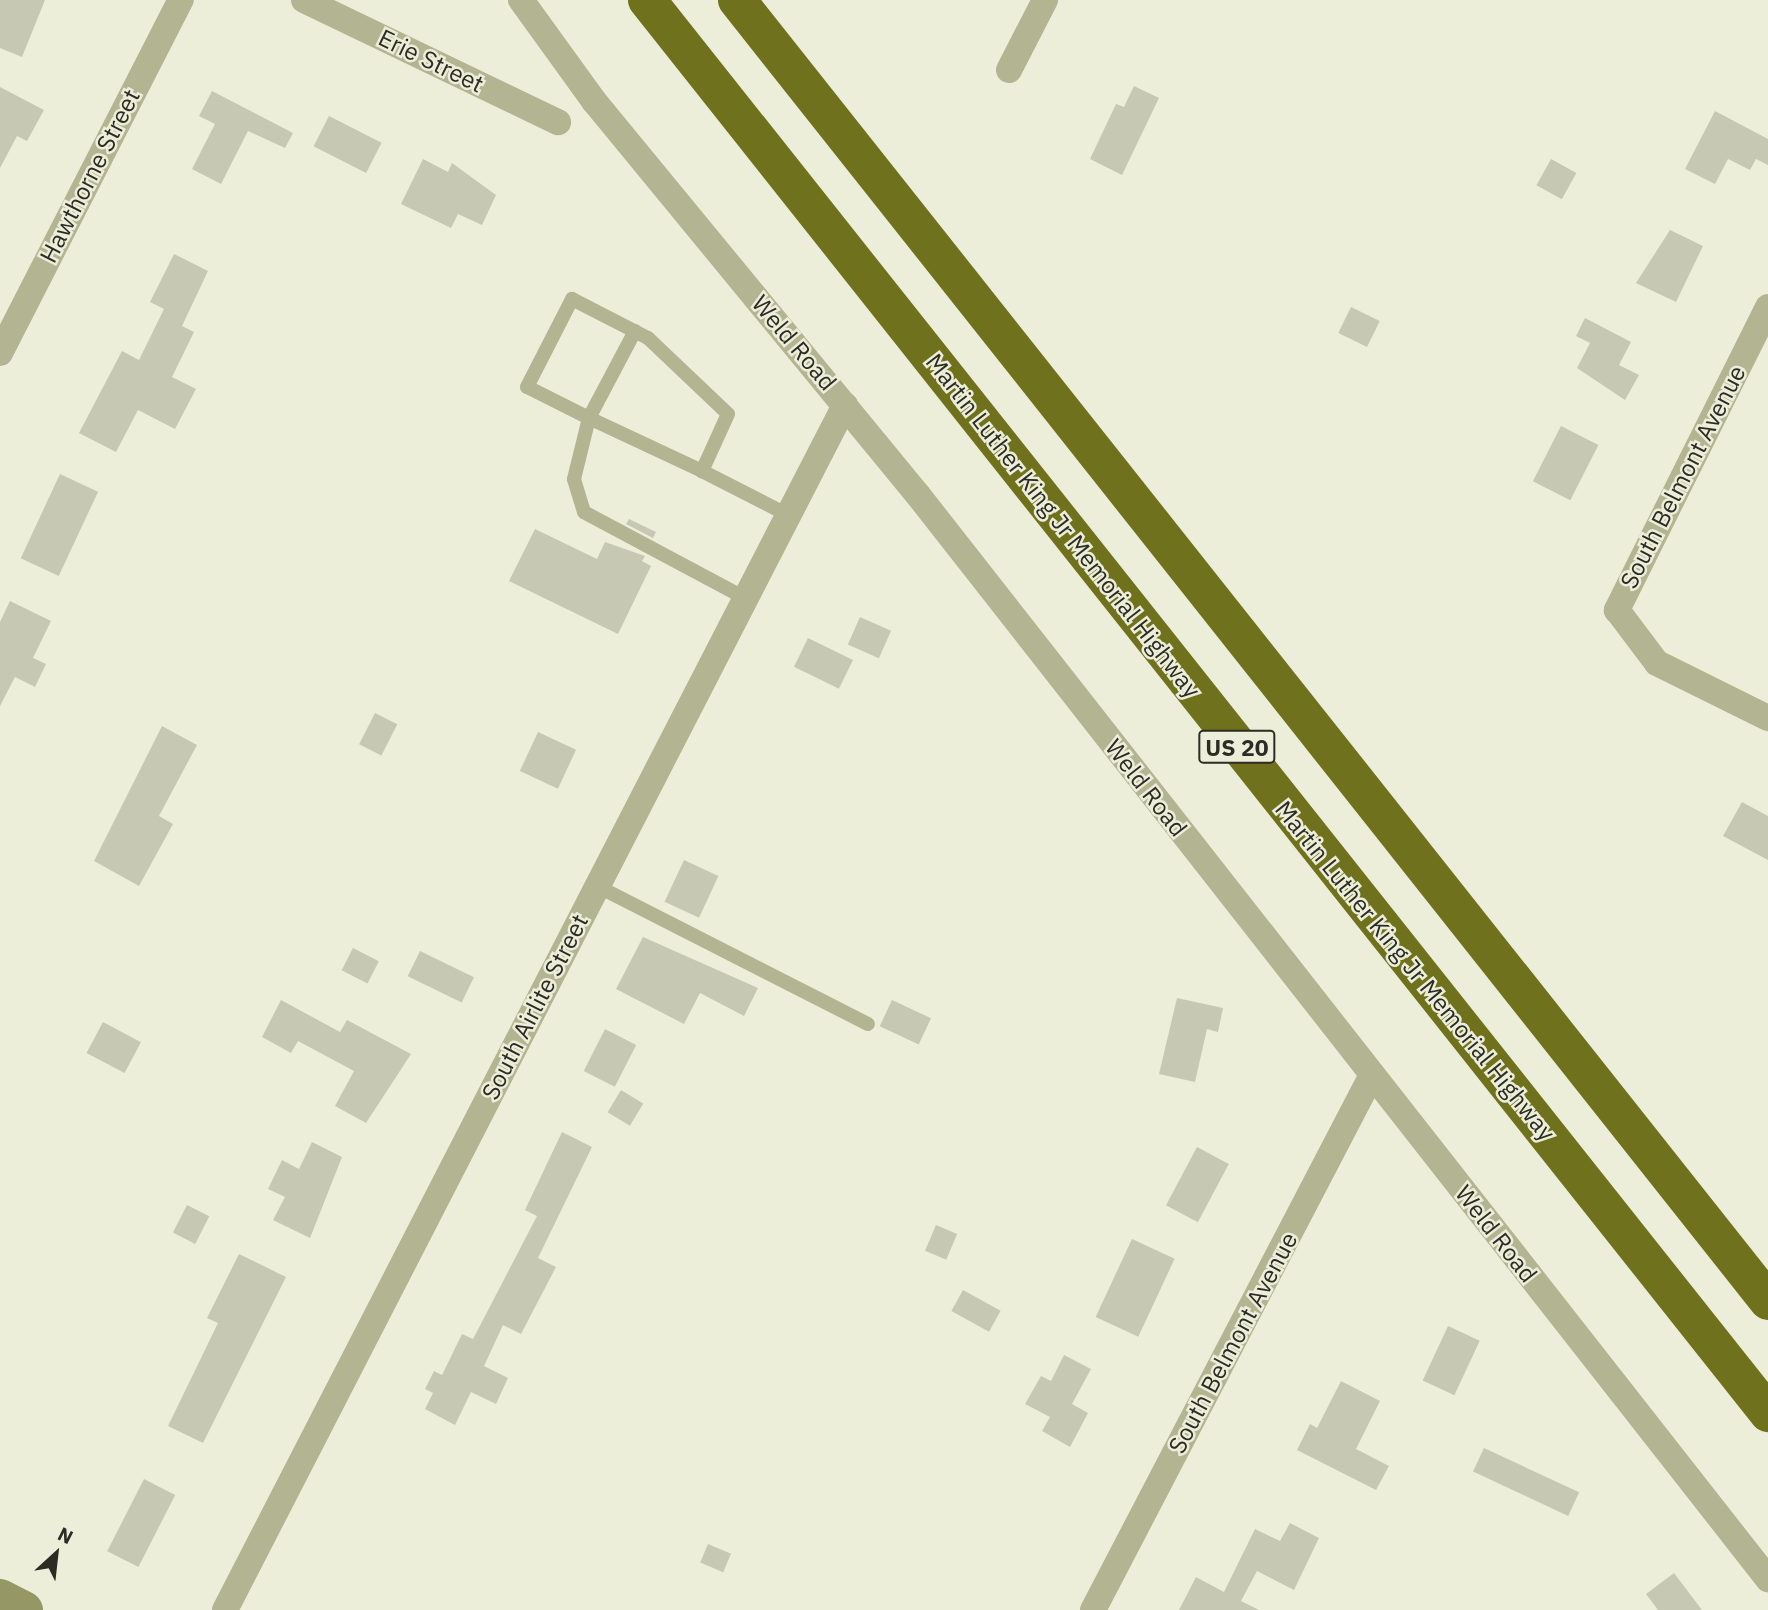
<!DOCTYPE html>
<html>
<head>
<meta charset="utf-8">
<style>
  body { margin:0 }
  #map { position:relative; width:1768px; height:1610px; overflow:hidden; background:#edeed9; font-family:"IBM Plex Sans",sans-serif }
  div>[style] { position:absolute }
  .building>* { inset:0; background:#c7c8b3; transform-origin:0 0 }
  .lane>* { height:14px; margin:-7px; padding:0 7px; transform-origin:7px; border-radius:7px; background:#b2b492 }
  .street>* { height:26px; margin:-13px; padding:0 13px; transform-origin:13px; border-radius:13px; background:#b2b492 }
  .secondary>* { height:38px; margin:-19px; padding:0 19px; transform-origin:19px; border-radius:19px; background:#959764 }
  .highway>* { height:38px; margin:-19px; padding:0 19px; transform-origin:19px; border-radius:19px; background:#70711c }
  span { translate:-50% -50%; white-space:nowrap; text-align:center; line-height:1.15; -webkit-text-stroke:5px #edeed9; paint-order:stroke }
  .shield-label span { padding:2px 5px; background:#edeed9; border:2px solid; border-radius:5px; -webkit-text-stroke-width:0 }
  .shield-label { font-size:23px; color:#2b2c24; font-weight:700 }
  .street-label { font-size:24px; color:#2b2c24 }
  .north { position:absolute; left:21px; top:1519px; width:70px; height:70px; -webkit-text-stroke:5px #edeed9; paint-order:stroke; rotate:27deg; font-size:19px; font-weight:700; line-height:28px; text-align:center; color:#2b2c24 }
  .north::after { content:''; display:block; margin:auto; width:24px; height:32px; background:#2b2c24; clip-path:polygon(50% 0,100% 100%,50% 72%,0 100%) }
</style>
</head>
<body>
<div id="map">
  <div class="building">
    <div style="clip-path:polygon(0 0,45px 0,22px 57px,0 48px)"></div>
    <div style="clip-path:polygon(1134px 86px,1159px 98px,1122px 175px,1090px 159px,1116px 104px,1124px 107px)"></div>
    <div style="clip-path:polygon(0 87px,44px 110px,27px 141px,17px 136px,0 168px)"></div>
    <div style="clip-path:polygon(212px 91px,293px 133px,285px 148px,248px 131px,221px 184px,192px 169px,215px 124px,199px 116px)"></div>
    <div style="clip-path:polygon(1715px 111px,1768px 139px,1768px 165px,1756px 159px,1750px 170px,1728px 159px,1715px 184px,1685px 169px)"></div>
    <div style="left:329px;top:116px;width:59px;height:34px;rotate:27deg"></div>
    <div style="clip-path:polygon(423px 159px,448px 172px,452px 163px,496px 195px,482px 225px,458px 214px,451px 228px,401px 204px)"></div>
    <div style="left:1551px;top:159px;width:29px;height:30px;rotate:29deg"></div>
    <div style="clip-path:polygon(1670px 230px,1703px 246px,1676px 302px,1636px 283px)"></div>
    <div style="clip-path:polygon(174px 254px,208px 271px,182px 326px,194px 332px,172px 377px,196px 389px,175px 429px,138px 410px,116px 452px,79px 433px,122px 351px,139px 360px,164px 309px,150px 302px)"></div>
    <div style="left:1351px;top:307px;width:32px;height:29px;rotate:26deg"></div>
    <div style="clip-path:polygon(1585px 318px,1631px 342px,1619px 365px,1639px 375px,1625px 400px,1577px 368px,1590px 343px,1576px 336px)"></div>
    <div style="left:1561px;top:426px;width:42px;height:62px;rotate:27deg"></div>
    <div style="left:60px;top:474px;width:42px;height:93px;rotate:25deg"></div>
    <div style="clip-path:polygon(629px 519px,656px 532px,653px 538px,626px 524px)"></div>
    <div style="clip-path:polygon(535px 529px,597px 559px,605px 542px,645px 556px,642px 561px,651px 566px,618px 634px,509px 581px)"></div>
    <div style="clip-path:polygon(10px 601px,51px 621px,33px 658px,46px 664px,35px 687px,15px 677px,0 706px,0 622px)"></div>
    <div style="left:860px;top:617px;width:34px;height:30px;rotate:24deg"></div>
    <div style="left:808px;top:638px;width:50px;height:32px;rotate:26deg"></div>
    <div style="left:375px;top:713px;width:25px;height:35px;rotate:27deg"></div>
    <div style="clip-path:polygon(162px 726px,197px 745px,159px 816px,173px 824px,139px 886px,94px 861px)"></div>
    <div style="left:538px;top:732px;width:42px;height:43px;rotate:25deg"></div>
    <div style="clip-path:polygon(1742px 802px,1768px 816px,1768px 860px,1723px 836px)"></div>
    <div style="left:684px;top:860px;width:38px;height:46px;rotate:25deg"></div>
    <div style="clip-path:polygon(643px 937px,758px 988px,744px 1016px,700px 993px,684px 1024px,616px 989px)"></div>
    <div style="left:353px;top:948px;width:29px;height:25px;rotate:27deg"></div>
    <div style="left:420px;top:951px;width:60px;height:28px;rotate:26deg"></div>
    <div style="clip-path:polygon(1177px 998px,1223px 1008px,1218px 1032px,1207px 1029px,1195px 1082px,1159px 1074px)"></div>
    <div style="clip-path:polygon(281px 1000px,340px 1032px,347px 1020px,411px 1054px,366px 1123px,335px 1106px,354px 1071px,298px 1041px,291px 1053px,262px 1037px)"></div>
    <div style="left:892px;top:1000px;width:43px;height:29px;rotate:25deg"></div>
    <div style="left:103px;top:1022px;width:43px;height:35px;rotate:28deg"></div>
    <div style="left:605px;top:1029px;width:35px;height:47px;rotate:27deg"></div>
    <div style="left:621px;top:1090px;width:26px;height:26px;rotate:31deg"></div>
    <div style="clip-path:polygon(562px 1132px,592px 1147px,538px 1258px,556px 1267px,521px 1334px,503px 1325px,484px 1366px,508px 1378px,496px 1404px,471px 1392px,455px 1425px,425px 1409px,433px 1393px,425px 1389px,434px 1371px,442px 1375px,462px 1334px,473px 1339px,537px 1216px,525px 1210px)"></div>
    <div style="clip-path:polygon(312px 1142px,342px 1157px,310px 1238px,273px 1220px,285px 1197px,268px 1189px,282px 1160px,299px 1169px)"></div>
    <div style="left:1197px;top:1147px;width:36px;height:66px;rotate:28deg"></div>
    <div style="left:187px;top:1205px;width:25px;height:31px;rotate:27deg"></div>
    <div style="left:936px;top:1225px;width:23px;height:28px;rotate:23deg"></div>
    <div style="left:1132px;top:1239px;width:47px;height:86px;rotate:25deg"></div>
    <div style="clip-path:polygon(239px 1254px,286px 1277px,203px 1443px,168px 1426px,218px 1323px,207px 1318px)"></div>
    <div style="left:963px;top:1290px;width:43px;height:24px;rotate:29deg"></div>
    <div style="left:1448px;top:1326px;width:35px;height:60px;rotate:25deg"></div>
    <div style="clip-path:polygon(1064px 1355px,1091px 1369px,1072px 1404px,1088px 1413px,1070px 1447px,1042px 1431px,1050px 1417px,1025px 1404px,1041px 1376px,1051px 1381px)"></div>
    <div style="clip-path:polygon(1341px 1381px,1380px 1401px,1356px 1449px,1389px 1466px,1376px 1490px,1297px 1450px,1310px 1424px,1317px 1428px)"></div>
    <div style="left:1484px;top:1448px;width:105px;height:26px;rotate:25deg"></div>
    <div style="left:144px;top:1479px;width:35px;height:81px;rotate:27deg"></div>
    <div style="clip-path:polygon(1290px 1523px,1319px 1538px,1294px 1590px,1257px 1571px,1241px 1601px,1259px 1610px,1179px 1610px,1196px 1577px,1224px 1592px,1255px 1529px,1280px 1541px)"></div>
    <div style="left:708px;top:1544px;width:25px;height:20px;rotate:23deg"></div>
    <div style="clip-path:polygon(1674px 1573px,1702px 1610px,1658px 1610px,1646px 1594px)"></div>
  </div>
  <div class="lane">
    <div style="left:635px;top:331px;width:98px;rotate:117.9deg"></div>
    <div style="left:589px;top:418px;width:125px;rotate:25.1deg"></div>
    <div style="left:743px;top:597px;width:180px;rotate:-151.9deg"></div>
    <div style="left:584px;top:512px;width:34px;rotate:-107deg"></div>
    <div style="left:574px;top:479px;width:63px;rotate:-76.2deg"></div>
    <div style="left:589px;top:418px;width:69px;rotate:-153.4deg"></div>
    <div style="left:527px;top:387px;width:99px;rotate:-62.9deg"></div>
    <div style="left:572px;top:299px;width:85px;rotate:27.2deg"></div>
    <div style="left:648px;top:338px;width:110px;rotate:43.5deg"></div>
    <div style="left:728px;top:414px;width:63px;rotate:114.5deg"></div>
    <div style="left:702px;top:471px;width:97px;rotate:27.1deg"></div>
    <div style="left:597px;top:886px;width:304px;rotate:27deg"></div>
  </div>
  <div class="street">
    <div style="left:304px;top:0;width:282px;rotate:25.7deg"></div>
    <div style="left:521px;top:0;width:125px;rotate:54.1deg"></div>
    <div style="left:594px;top:101px;width:510px;rotate:50.57deg"></div>
    <div style="left:918px;top:495px;width:1378px;rotate:51.9deg"></div>
    <div style="left:1009px;top:70px;width:79px;rotate:-62.8deg"></div>
    <div style="left:1768px;top:307px;width:339px;rotate:116.5deg"></div>
    <div style="left:1617px;top:610px;width:66px;rotate:53deg"></div>
    <div style="left:1657px;top:663px;width:124px;rotate:26.4deg"></div>
    <div style="left:0;top:353px;width:397px;rotate:-62.9deg"></div>
    <div style="left:225px;top:1610px;width:1355px;rotate:-62.77deg"></div>
    <div style="left:1093px;top:1610px;width:603px;rotate:-62.46deg"></div>
  </div>
  <div class="secondary">
    <div style="left:0;top:1598px;width:27px;rotate:27deg"></div>
  </div>
  <div class="highway">
    <div style="left:647px;top:0;width:1804px;rotate:51.57deg"></div>
    <div style="left:737px;top:0;width:1660px;rotate:51.6deg"></div>
  </div>
  <div class="shield-label">
    <span style="left:1237px;top:747px">US 20</span>
  </div>
  <div class="street-label">
    <span style="left:431px;top:61px;rotate:26deg">Erie Street</span>
    <span style="left:90px;top:176px;rotate:-63deg">Hawthorne Street</span>
    <span style="left:794px;top:343px;rotate:50deg">Weld Road</span>
    <span style="left:1683px;top:477px;rotate:-63deg">South Belmont Avenue</span>
    <span style="left:1063px;top:526px;rotate:52deg">Martin Luther King Jr Memorial Highway</span>
    <span style="left:1146px;top:788px;rotate:52deg">Weld Road</span>
    <span style="left:1415px;top:971px;rotate:51deg">Martin Luther King Jr Memorial Highway</span>
    <span style="left:535px;top:1007px;rotate:-63deg">South Airlite Street</span>
    <span style="left:1496px;top:1234px;rotate:52deg">Weld Road</span>
    <span style="left:1233px;top:1343px;rotate:-62deg">South Belmont Avenue</span>
  </div>
  <div class="north">N</div>
</div>
</body>
</html>
